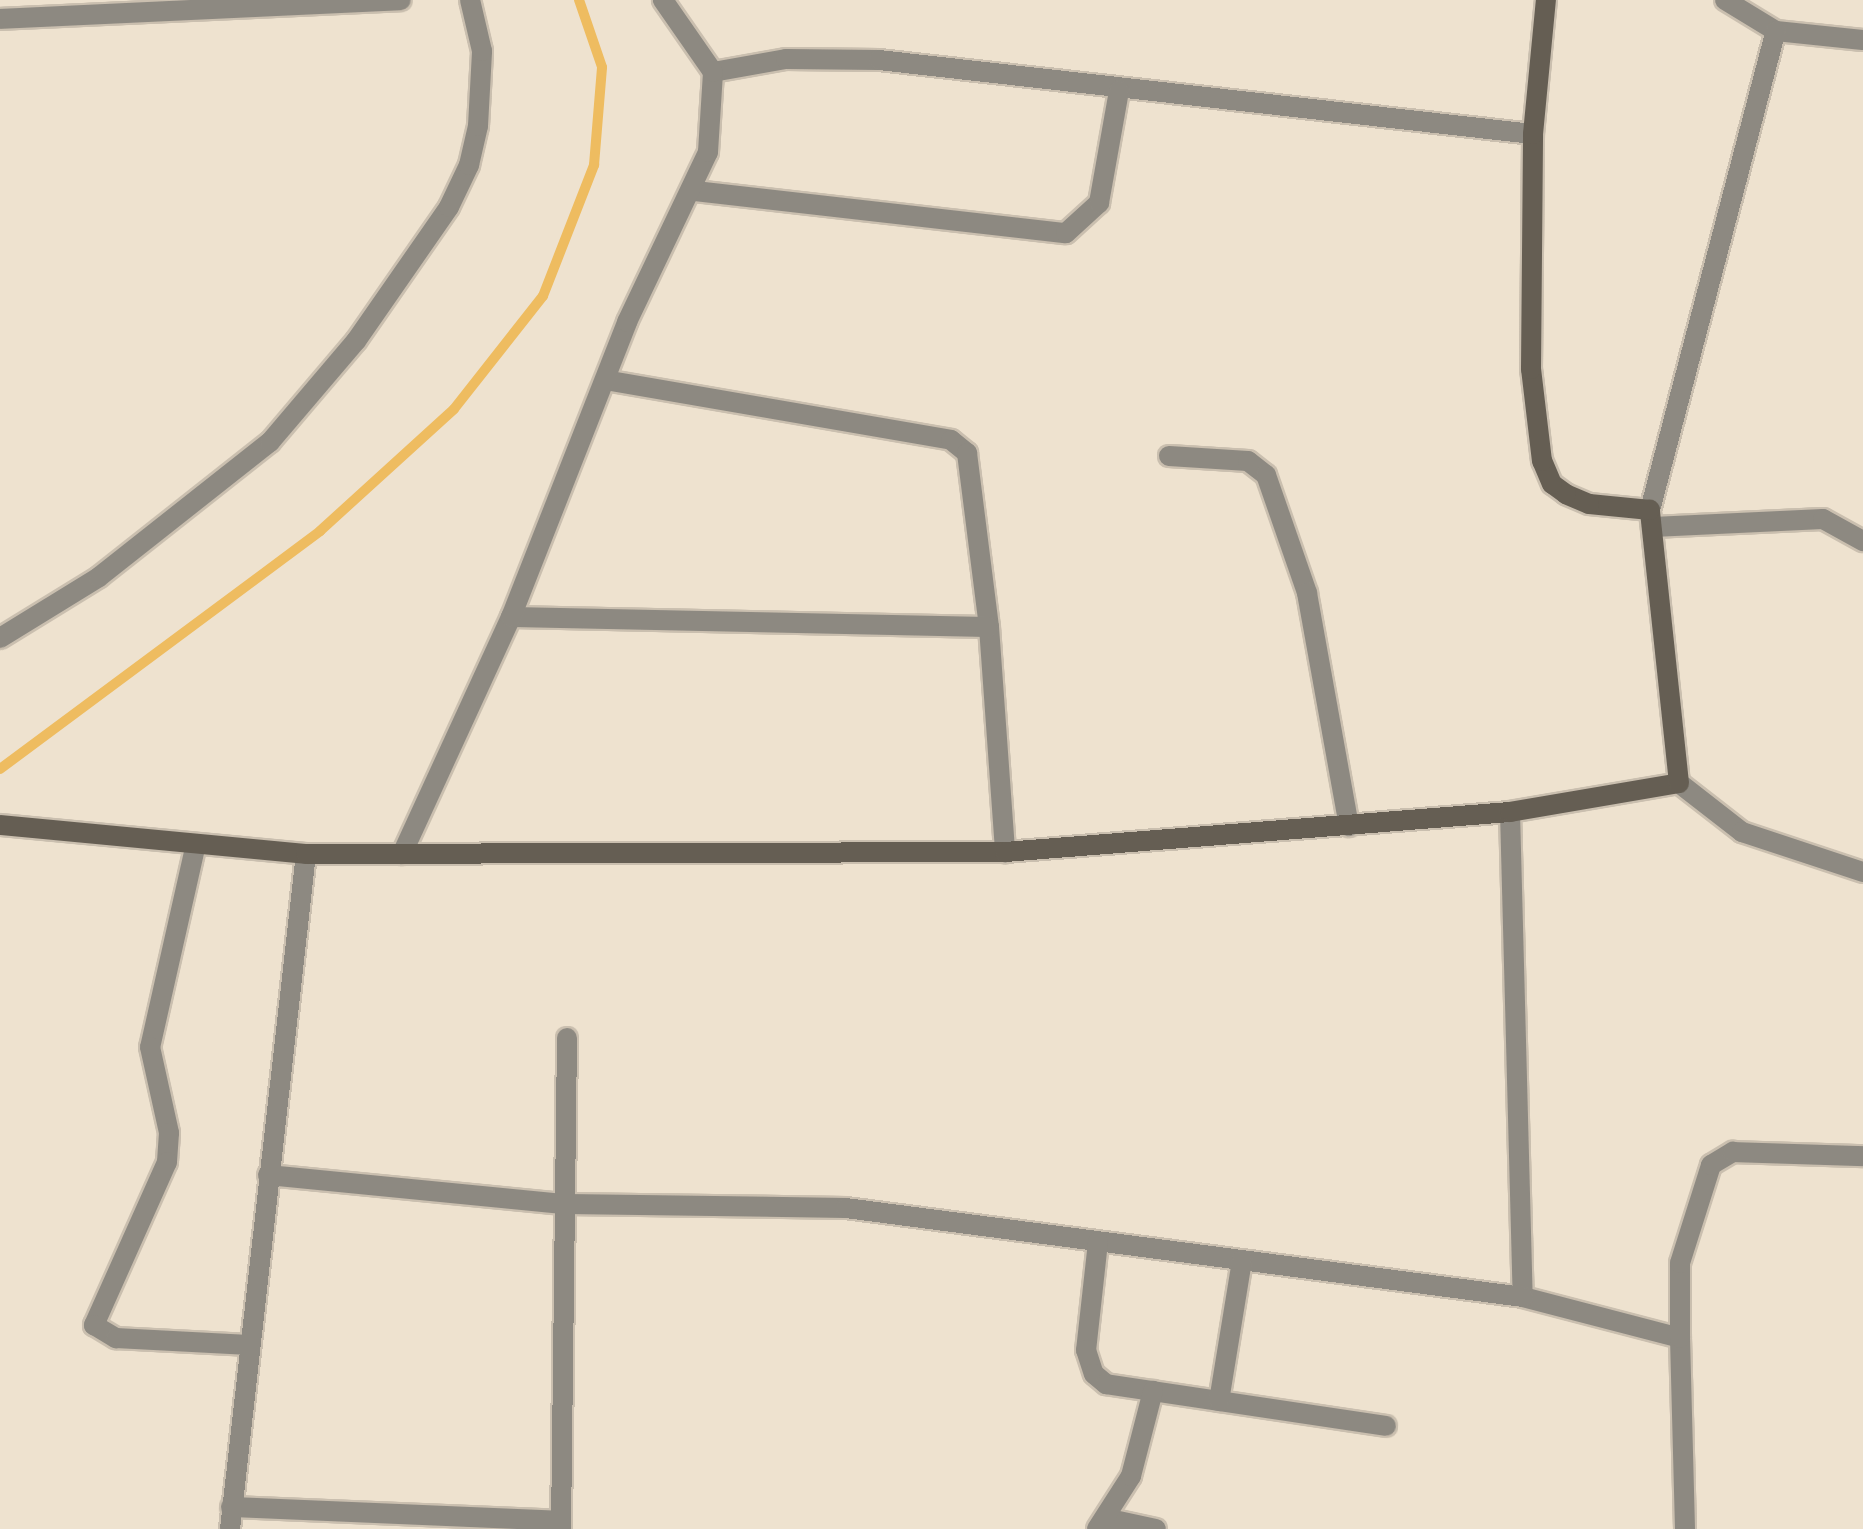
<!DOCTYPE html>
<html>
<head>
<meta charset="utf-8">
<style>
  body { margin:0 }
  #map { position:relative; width:1863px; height:1529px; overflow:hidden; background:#eee2cf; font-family:"Public Sans",sans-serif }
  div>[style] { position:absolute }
  .stream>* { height:10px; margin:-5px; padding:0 5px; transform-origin:5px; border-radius:5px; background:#eebc60 }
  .roads { filter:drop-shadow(2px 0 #cabfaf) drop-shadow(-2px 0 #cabfaf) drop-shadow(0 2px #cabfaf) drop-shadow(0 -2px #cabfaf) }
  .street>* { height:20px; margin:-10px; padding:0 10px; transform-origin:10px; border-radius:10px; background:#8d8981 }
  .secondary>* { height:20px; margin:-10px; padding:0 10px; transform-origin:10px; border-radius:10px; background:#655e53 }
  span { translate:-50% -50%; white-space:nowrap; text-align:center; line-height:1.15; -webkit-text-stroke:9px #fbefdc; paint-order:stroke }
</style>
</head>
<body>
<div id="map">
  <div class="stream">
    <div style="left:0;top:769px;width:399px;rotate:-36.6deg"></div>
    <div style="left:320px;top:531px;width:181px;rotate:-42.3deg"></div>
    <div style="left:454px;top:409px;width:144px;rotate:-51.8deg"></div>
    <div style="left:543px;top:296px;width:141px;rotate:-68.7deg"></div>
    <div style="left:594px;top:165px;width:98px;rotate:-85.3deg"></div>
    <div style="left:602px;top:67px;width:71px;rotate:-108.9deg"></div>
  </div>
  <div class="roads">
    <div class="street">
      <div style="left:1725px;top:0;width:60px;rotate:31.3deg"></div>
      <div style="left:1776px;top:31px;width:87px;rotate:5.9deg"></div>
      <div style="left:0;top:19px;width:401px;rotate:-2.7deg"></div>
      <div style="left:713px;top:72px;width:74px;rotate:-10.1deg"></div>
      <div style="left:786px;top:59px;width:93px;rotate:0.6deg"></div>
      <div style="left:879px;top:60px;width:658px;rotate:6.46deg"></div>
      <div style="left:695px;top:191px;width:373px;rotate:6.5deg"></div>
      <div style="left:1066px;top:233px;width:45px;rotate:-42.3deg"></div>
      <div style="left:1099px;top:203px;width:114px;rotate:-79.9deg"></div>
      <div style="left:605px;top:380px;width:351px;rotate:9.8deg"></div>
      <div style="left:951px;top:440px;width:21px;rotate:39deg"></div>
      <div style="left:967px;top:453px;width:175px;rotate:82.8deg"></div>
      <div style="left:989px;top:627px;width:226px;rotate:85.9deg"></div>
      <div style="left:1169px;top:456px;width:79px;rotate:3.6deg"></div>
      <div style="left:1248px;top:461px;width:23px;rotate:38deg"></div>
      <div style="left:1266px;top:475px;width:125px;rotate:70.8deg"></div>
      <div style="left:1307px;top:593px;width:237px;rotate:79.8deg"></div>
      <div style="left:1650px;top:510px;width:495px;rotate:-75.3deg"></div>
      <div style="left:1653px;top:527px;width:170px;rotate:-2.7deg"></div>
      <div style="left:1823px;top:519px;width:46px;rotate:28.8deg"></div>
      <div style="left:511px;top:617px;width:478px;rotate:1.2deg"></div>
      <div style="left:0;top:638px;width:116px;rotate:-31.6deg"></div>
      <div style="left:99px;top:577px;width:218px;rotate:-38.3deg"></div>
      <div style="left:270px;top:442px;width:133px;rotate:-49.6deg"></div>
      <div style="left:356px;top:341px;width:163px;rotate:-55.2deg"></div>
      <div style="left:449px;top:207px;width:47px;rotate:-64.5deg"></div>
      <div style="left:469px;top:165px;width:40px;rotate:-77deg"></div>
      <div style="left:478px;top:126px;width:75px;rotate:-86.9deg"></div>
      <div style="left:482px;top:51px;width:52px;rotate:-103.2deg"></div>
      <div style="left:1679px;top:783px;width:80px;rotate:37.9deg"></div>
      <div style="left:1742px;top:832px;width:127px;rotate:18.3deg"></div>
      <div style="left:1510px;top:812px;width:485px;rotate:88.5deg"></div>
      <div style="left:1523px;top:1297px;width:162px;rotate:14.6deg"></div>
      <div style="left:1680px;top:1338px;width:191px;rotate:88.5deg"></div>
      <div style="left:195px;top:848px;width:204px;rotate:102.7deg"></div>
      <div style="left:150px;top:1047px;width:88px;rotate:77.5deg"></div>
      <div style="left:169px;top:1133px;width:29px;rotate:94deg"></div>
      <div style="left:167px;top:1162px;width:179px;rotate:114.1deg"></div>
      <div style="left:94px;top:1325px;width:26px;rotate:31deg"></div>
      <div style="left:116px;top:1338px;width:133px;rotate:3deg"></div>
      <div style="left:402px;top:854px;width:261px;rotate:-65.3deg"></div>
      <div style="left:511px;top:617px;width:317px;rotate:-68.5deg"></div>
      <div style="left:627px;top:322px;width:188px;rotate:-64.5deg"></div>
      <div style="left:708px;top:152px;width:80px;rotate:-86.4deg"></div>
      <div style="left:713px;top:72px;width:88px;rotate:-124.8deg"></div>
      <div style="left:268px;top:1175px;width:299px;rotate:5.6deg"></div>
      <div style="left:566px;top:1204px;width:280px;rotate:0.8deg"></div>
      <div style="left:846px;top:1208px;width:683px;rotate:7.49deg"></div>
      <div style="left:1098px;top:1242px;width:109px;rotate:96.3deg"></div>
      <div style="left:1086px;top:1350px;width:25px;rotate:72deg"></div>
      <div style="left:1094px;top:1374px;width:16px;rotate:40deg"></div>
      <div style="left:1106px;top:1384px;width:283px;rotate:8.5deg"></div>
      <div style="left:1680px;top:1338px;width:75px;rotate:-90deg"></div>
      <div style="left:1680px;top:1263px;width:103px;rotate:-72.4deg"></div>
      <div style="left:1711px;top:1165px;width:26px;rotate:-31deg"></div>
      <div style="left:1733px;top:1152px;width:130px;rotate:1.8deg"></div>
      <div style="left:1219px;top:1401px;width:142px;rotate:-80.7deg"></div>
      <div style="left:231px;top:1507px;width:330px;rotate:2.4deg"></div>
      <div style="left:1105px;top:1518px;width:52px;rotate:12.2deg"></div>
      <div style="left:230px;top:1529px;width:679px;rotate:-83.58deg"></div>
      <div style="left:561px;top:1529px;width:491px;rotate:-89.3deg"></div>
      <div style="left:1097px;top:1529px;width:63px;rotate:-57.3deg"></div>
      <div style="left:1131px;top:1476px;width:88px;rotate:-75.5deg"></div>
    </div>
    <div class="secondary">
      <div style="left:0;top:825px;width:307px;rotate:5.4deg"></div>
      <div style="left:306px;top:854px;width:699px;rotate:-0.16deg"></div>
      <div style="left:1005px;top:852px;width:507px;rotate:-4.53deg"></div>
      <div style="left:1510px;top:812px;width:171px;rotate:-9.7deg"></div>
      <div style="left:1679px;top:783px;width:275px;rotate:-96.1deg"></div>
      <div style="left:1650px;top:510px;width:61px;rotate:-174.4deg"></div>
      <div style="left:1589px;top:504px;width:25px;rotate:-157deg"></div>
      <div style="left:1566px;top:494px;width:17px;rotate:-144deg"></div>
      <div style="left:1552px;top:484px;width:25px;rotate:-113deg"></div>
      <div style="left:1542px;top:461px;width:93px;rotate:-96.8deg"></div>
      <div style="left:1531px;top:369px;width:235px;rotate:-89.5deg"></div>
      <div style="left:1533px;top:134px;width:135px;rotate:-84.5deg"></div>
    </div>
  </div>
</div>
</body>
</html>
